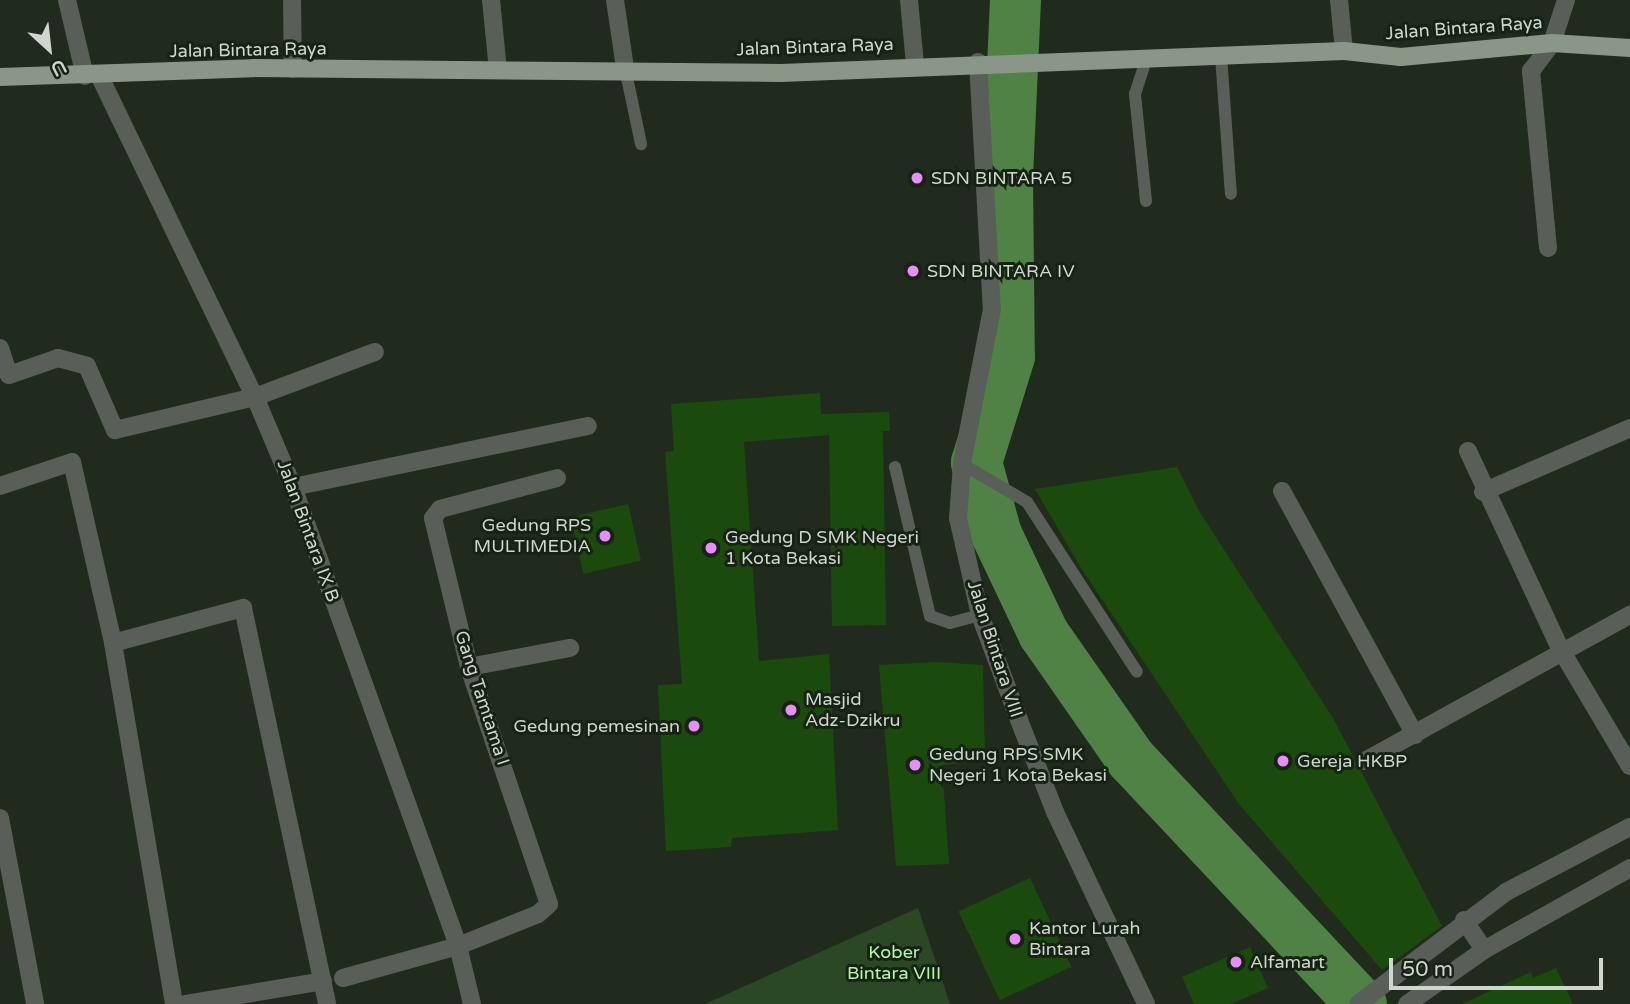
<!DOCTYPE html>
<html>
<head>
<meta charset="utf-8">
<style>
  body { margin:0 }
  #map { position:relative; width:1630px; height:1004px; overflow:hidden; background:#202b1d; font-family:"Varela Round",sans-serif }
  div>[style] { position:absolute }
  .green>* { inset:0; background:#2a4824 }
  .river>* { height:51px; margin:-25.5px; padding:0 25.5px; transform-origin:25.5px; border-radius:25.5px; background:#508245 }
  .building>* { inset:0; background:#1a4b0d; transform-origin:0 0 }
  .service>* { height:12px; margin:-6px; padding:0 6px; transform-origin:6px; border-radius:6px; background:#595f58 }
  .minor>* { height:18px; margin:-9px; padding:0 9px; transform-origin:9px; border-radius:9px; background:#595f58 }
  .tertiary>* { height:18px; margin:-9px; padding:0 9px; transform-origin:9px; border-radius:9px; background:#595f58 }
  .primary>* { height:18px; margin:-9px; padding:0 9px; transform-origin:9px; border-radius:9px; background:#8a9687 }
  .dots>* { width:19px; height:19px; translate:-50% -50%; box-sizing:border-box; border:4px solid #162214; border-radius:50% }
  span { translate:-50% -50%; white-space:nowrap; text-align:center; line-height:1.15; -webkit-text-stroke:6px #162214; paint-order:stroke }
  .street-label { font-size:18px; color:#ced6cd }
  .poi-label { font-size:18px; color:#ced6cd }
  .left { translate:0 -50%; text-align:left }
  .right { translate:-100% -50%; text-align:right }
  .park-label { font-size:18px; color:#b2f9a2 }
  .north { position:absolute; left:14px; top:14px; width:70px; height:70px; -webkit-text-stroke:5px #162214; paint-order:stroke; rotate:153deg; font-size:19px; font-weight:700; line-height:28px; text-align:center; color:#ced6cd }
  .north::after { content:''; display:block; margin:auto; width:24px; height:32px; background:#ced6cd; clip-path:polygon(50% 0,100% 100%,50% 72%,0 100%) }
  .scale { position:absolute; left:1389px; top:958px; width:214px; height:32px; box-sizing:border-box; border:4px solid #ced6cd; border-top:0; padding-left:9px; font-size:21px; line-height:24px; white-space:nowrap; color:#ced6cd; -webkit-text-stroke:5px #162214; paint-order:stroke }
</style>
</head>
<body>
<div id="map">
  <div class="green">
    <div style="clip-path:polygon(918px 908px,950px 1004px,705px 1004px)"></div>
  </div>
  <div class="river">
    <div style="left:1015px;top:0;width:178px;rotate:92.6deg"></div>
    <div style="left:1007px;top:178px;width:178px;rotate:89.4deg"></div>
    <div style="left:1009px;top:356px;width:111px;rotate:107.3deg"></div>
    <div style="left:976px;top:462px;width:75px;rotate:74.5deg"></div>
    <div style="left:996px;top:534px;width:110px;rotate:64.6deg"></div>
    <div style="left:1043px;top:633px;width:154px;rotate:55.1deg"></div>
    <div style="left:1131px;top:759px;width:336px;rotate:46.8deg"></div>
  </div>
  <div class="building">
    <div style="clip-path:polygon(820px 393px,821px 414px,889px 412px,890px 431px,883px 431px,886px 625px,832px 626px,829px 435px,744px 442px,759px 661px,829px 654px,838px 830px,732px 838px,731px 847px,666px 851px,658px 685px,682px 684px,665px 452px,674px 451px,671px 404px)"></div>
    <div style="clip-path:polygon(1177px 467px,1199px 511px,1333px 718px,1442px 926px,1382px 970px,1239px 804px,1081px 568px,1035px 489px)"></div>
    <div style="left:628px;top:504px;width:58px;height:59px;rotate:77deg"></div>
    <div style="clip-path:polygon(936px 662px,983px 665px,985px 761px,942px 765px,949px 864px,896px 866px,879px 665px)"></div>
    <div style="left:1030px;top:878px;width:98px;height:79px;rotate:65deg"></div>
    <div style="clip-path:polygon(1250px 947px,1268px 988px,1231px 1004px,1194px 1004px,1182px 977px)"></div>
    <div style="clip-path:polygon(1556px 968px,1573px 1004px,1462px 1004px,1531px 972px,1533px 978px)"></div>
  </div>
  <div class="service">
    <div style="left:1221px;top:56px;width:138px;rotate:85.9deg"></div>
    <div style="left:625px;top:68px;width:78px;rotate:78.1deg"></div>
    <div style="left:1146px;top:201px;width:108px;rotate:-95.9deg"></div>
    <div style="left:1135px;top:94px;width:36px;rotate:-72deg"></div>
    <div style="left:962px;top:464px;width:75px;rotate:30.3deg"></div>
    <div style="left:1027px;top:502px;width:202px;rotate:57.1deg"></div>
    <div style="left:895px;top:467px;width:153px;rotate:76.8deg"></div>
    <div style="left:930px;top:616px;width:21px;rotate:19deg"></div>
    <div style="left:950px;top:623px;width:31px;rotate:-15deg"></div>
  </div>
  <div class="minor">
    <div style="left:292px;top:0;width:69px;rotate:89.2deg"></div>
    <div style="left:491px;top:0;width:70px;rotate:84.3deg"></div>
    <div style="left:615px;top:0;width:69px;rotate:81.6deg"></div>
    <div style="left:909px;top:0;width:65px;rotate:84.7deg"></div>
    <div style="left:1339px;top:0;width:51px;rotate:84.4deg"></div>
    <div style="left:978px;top:62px;width:247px;rotate:86.8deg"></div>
    <div style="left:992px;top:309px;width:158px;rotate:101deg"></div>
    <div style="left:962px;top:464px;width:54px;rotate:94.2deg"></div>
    <div style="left:958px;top:518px;width:99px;rotate:77.2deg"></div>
    <div style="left:980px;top:615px;width:112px;rotate:69.6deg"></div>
    <div style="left:1019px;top:720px;width:99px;rotate:68.6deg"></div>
    <div style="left:1055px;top:812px;width:212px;rotate:64.6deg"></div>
    <div style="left:99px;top:75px;width:358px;rotate:64.2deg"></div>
    <div style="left:255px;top:397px;width:98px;rotate:67.1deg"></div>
    <div style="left:293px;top:487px;width:488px;rotate:70.2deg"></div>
    <div style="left:458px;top:946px;width:60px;rotate:76.4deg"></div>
    <div style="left:1548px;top:248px;width:178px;rotate:-95.5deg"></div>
    <div style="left:1531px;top:71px;width:35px;rotate:-53deg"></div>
    <div style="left:1552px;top:43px;width:45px;rotate:-72deg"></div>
    <div style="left:0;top:348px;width:28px;rotate:72deg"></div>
    <div style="left:9px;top:375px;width:52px;rotate:-19.1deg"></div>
    <div style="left:58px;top:358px;width:30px;rotate:15deg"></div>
    <div style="left:87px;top:366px;width:70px;rotate:66.4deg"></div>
    <div style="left:115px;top:430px;width:144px;rotate:-13.3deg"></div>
    <div style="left:255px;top:397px;width:128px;rotate:-20.6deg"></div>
    <div style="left:1468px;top:451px;width:220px;rotate:65deg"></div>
    <div style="left:1561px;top:650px;width:135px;rotate:59.3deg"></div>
    <div style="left:0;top:486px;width:76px;rotate:-18.4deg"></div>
    <div style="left:72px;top:462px;width:186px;rotate:77.2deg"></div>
    <div style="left:113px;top:643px;width:366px;rotate:80.4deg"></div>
    <div style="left:293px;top:487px;width:301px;rotate:-11.7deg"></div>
    <div style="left:1282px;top:491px;width:278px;rotate:61.4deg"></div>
    <div style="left:1483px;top:492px;width:160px;rotate:-23.5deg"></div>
    <div style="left:113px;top:643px;width:135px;rotate:-15.1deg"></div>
    <div style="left:243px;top:608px;width:405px;rotate:78deg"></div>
    <div style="left:469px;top:667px;width:103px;rotate:-10.7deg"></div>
    <div style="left:1365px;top:761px;width:303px;rotate:-28.9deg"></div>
    <div style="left:0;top:818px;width:189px;rotate:79.3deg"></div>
    <div style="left:1464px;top:920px;width:36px;rotate:56deg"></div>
    <div style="left:343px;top:978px;width:119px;rotate:-15.5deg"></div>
    <div style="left:458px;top:946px;width:86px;rotate:-21.8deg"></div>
    <div style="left:538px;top:914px;width:15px;rotate:-42deg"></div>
    <div style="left:549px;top:904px;width:250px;rotate:-108.7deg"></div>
    <div style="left:469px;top:667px;width:153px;rotate:-103.6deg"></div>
    <div style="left:433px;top:518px;width:11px;rotate:-52deg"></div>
    <div style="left:440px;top:509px;width:121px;rotate:-14.8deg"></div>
    <div style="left:186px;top:1004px;width:139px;rotate:-9.5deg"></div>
    <div style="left:1358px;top:1004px;width:186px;rotate:-37.1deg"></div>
    <div style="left:1506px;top:892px;width:140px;rotate:-27.7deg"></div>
    <div style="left:1407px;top:1004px;width:94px;rotate:-35deg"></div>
    <div style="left:1484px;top:950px;width:167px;rotate:-29.3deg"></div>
  </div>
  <div class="tertiary">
    <div style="left:67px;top:0;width:78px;rotate:76.7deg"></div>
  </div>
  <div class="primary">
    <div style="left:0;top:77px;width:253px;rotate:-2deg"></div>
    <div style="left:253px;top:68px;width:528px;rotate:0.54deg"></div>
    <div style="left:781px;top:73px;width:563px;rotate:-2.24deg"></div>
    <div style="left:1344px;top:51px;width:57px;rotate:6deg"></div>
    <div style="left:1401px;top:57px;width:152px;rotate:-5.3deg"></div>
    <div style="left:1552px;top:43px;width:78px;rotate:3.7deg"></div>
  </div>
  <div class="dots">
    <div style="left:917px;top:178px;background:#e98dfe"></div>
    <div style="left:913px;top:271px;background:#e98dfe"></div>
    <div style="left:605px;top:536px;background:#e98dfe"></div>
    <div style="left:711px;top:548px;background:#e98dfe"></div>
    <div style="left:791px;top:710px;background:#e98dfe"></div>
    <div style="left:694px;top:726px;background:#e98dfe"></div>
    <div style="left:1283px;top:761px;background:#e98dfe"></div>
    <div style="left:915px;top:765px;background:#e98dfe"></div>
    <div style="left:1015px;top:939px;background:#e98dfe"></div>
    <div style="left:1236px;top:962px;background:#e98dfe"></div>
  </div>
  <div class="street-label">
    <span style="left:1464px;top:28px;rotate:-4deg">Jalan Bintara Raya</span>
    <span style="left:815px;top:47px;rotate:-2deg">Jalan Bintara Raya</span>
    <span style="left:248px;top:50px;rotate:-1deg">Jalan Bintara Raya</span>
    <span style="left:308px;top:531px;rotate:70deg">Jalan Bintara IX B</span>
    <span style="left:995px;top:649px;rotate:72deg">Jalan Bintara VIII</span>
    <span style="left:482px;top:698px;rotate:72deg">Gang Tamtama I</span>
  </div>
  <div class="poi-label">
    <span class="left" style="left:931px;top:178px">SDN BINTARA 5</span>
    <span class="left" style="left:927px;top:271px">SDN BINTARA IV</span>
    <span class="right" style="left:591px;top:536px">Gedung RPS<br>MULTIMEDIA</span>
    <span class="left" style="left:725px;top:548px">Gedung D SMK Negeri<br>1 Kota Bekasi</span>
    <span class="left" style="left:805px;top:710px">Masjid<br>Adz-Dzikru</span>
    <span class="right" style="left:680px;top:726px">Gedung pemesinan</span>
    <span class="left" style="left:929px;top:765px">Gedung RPS SMK<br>Negeri 1 Kota Bekasi</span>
    <span class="left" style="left:1297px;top:761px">Gereja HKBP</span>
    <span class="left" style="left:1029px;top:939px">Kantor Lurah<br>Bintara</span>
    <span class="left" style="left:1250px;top:962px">Alfamart</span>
  </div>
  <div class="park-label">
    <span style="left:894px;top:963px">Kober<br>Bintara VIII</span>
  </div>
  <div class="north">U</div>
  <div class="scale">50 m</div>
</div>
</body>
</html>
